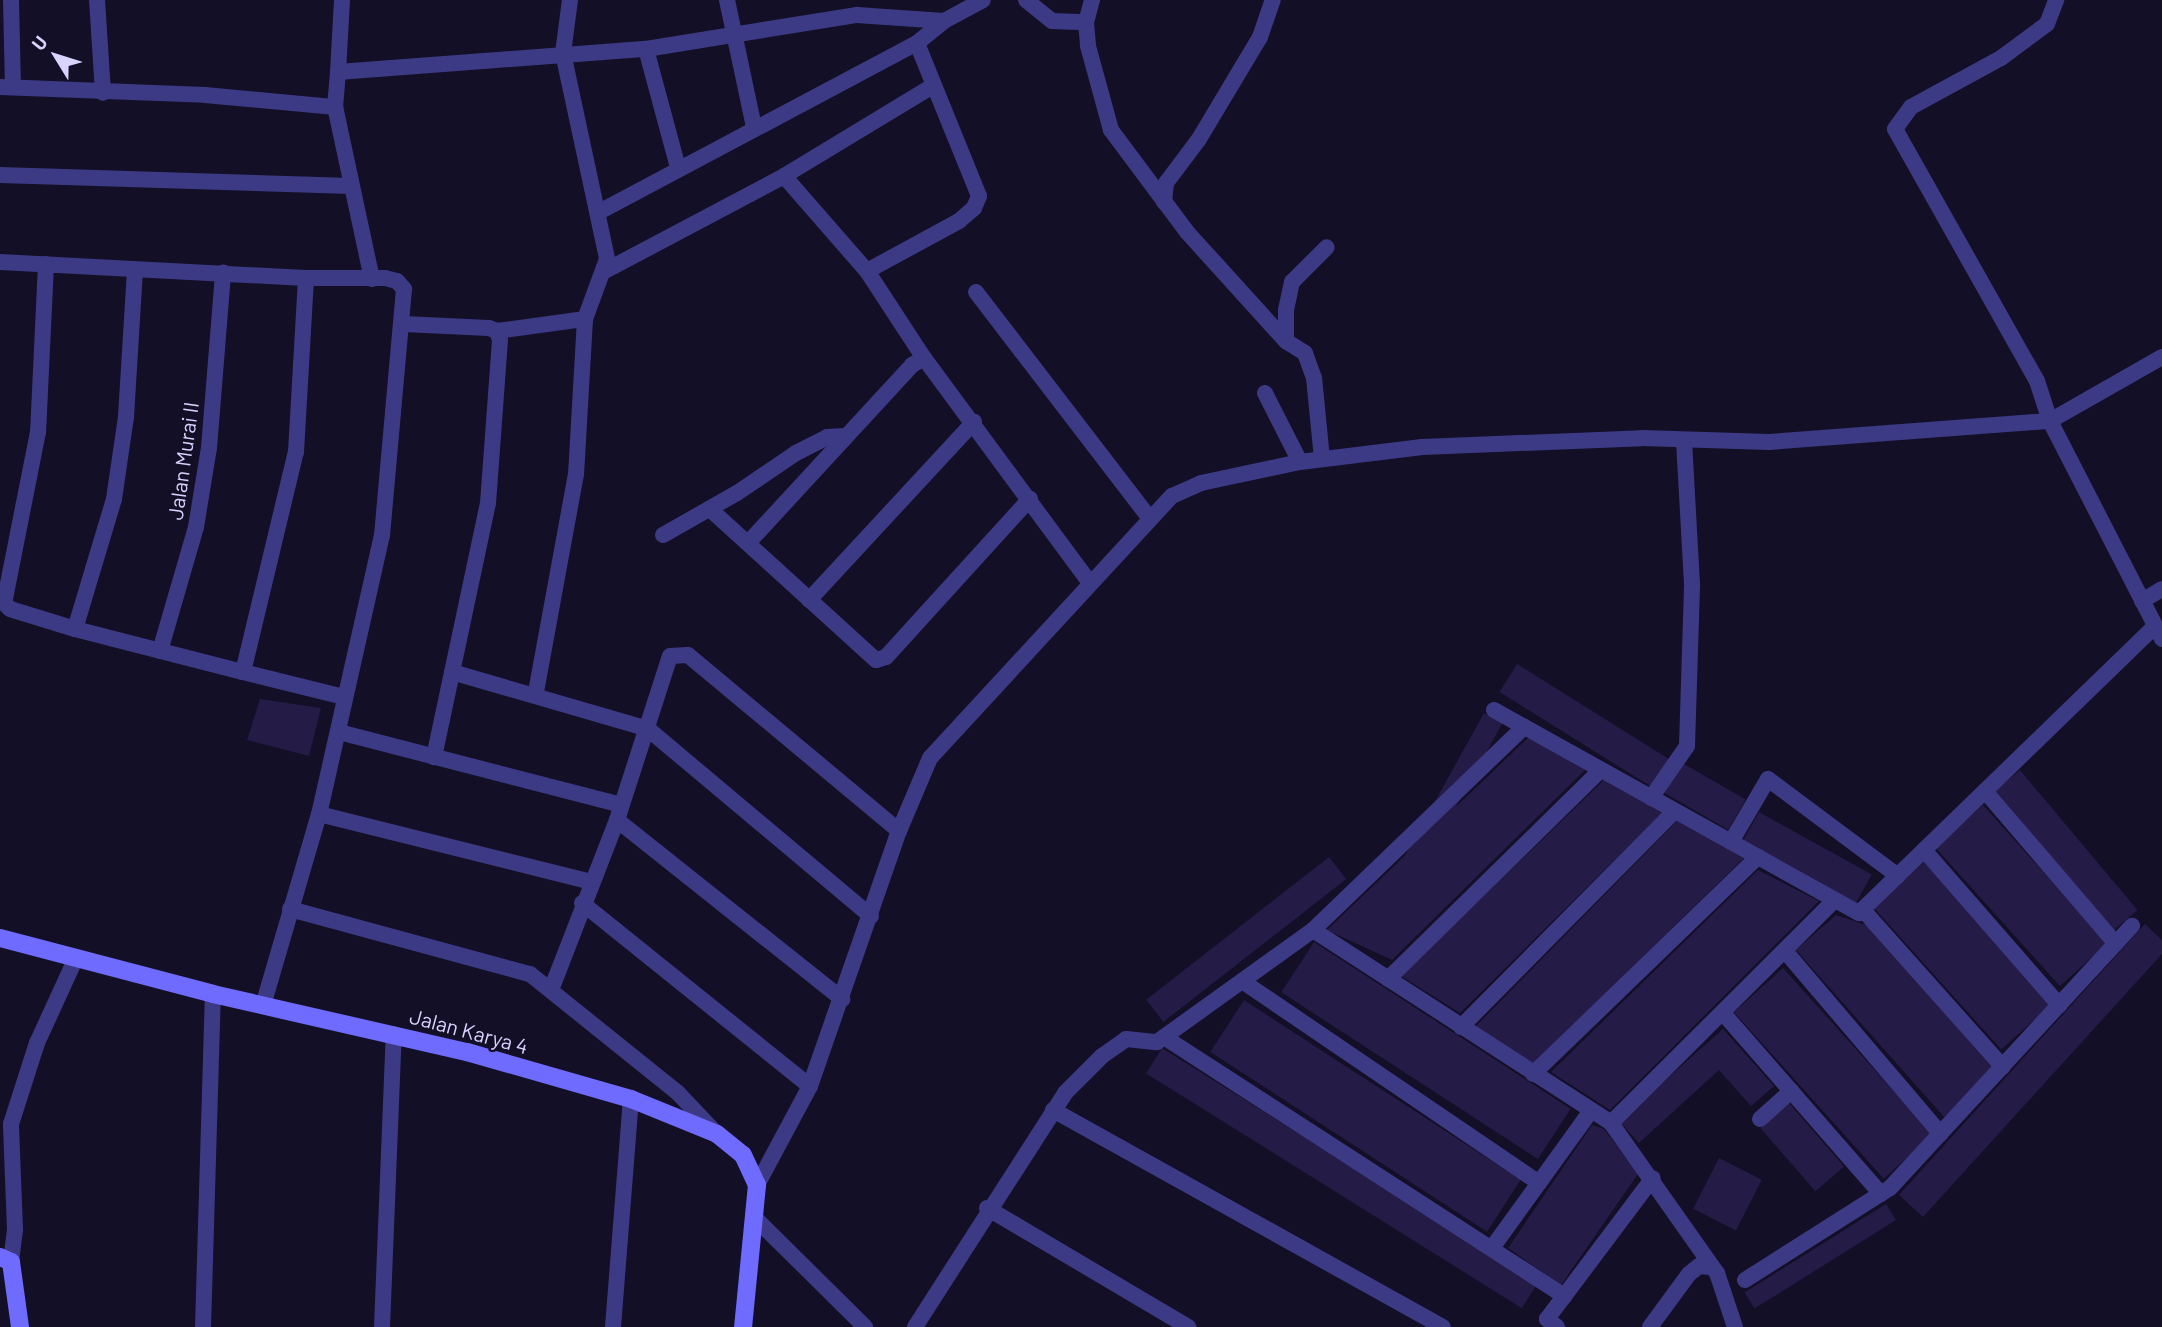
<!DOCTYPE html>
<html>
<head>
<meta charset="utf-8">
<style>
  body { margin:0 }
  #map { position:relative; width:2162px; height:1327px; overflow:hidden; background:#130f26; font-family:Barlow,sans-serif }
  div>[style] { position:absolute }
  .building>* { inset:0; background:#241b47; transform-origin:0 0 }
  .street>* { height:16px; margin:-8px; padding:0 8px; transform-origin:8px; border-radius:8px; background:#3d3a85 }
  .secondary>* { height:18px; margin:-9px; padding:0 9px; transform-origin:9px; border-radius:9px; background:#6f6bff }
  span { translate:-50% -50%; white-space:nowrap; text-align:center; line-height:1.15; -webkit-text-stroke:5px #130f26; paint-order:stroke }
  .street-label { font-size:21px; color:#d9d4ff }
  .north { position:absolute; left:21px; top:21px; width:70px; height:70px; -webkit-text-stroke:5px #130f26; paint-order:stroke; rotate:308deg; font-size:19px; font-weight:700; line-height:28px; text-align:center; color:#d9d4ff }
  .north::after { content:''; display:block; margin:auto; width:24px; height:32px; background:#d9d4ff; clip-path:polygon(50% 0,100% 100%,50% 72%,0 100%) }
</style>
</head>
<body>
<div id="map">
  <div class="building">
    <div style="left:1517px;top:664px;width:180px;height:33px;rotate:32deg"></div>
    <div style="clip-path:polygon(260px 699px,321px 708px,309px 756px,247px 740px)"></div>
    <div style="left:1484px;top:713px;width:21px;height:202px;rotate:29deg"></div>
    <div style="clip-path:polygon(1529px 737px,1585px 770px,1392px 960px,1327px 930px)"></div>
    <div style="left:1679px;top:761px;width:77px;height:35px;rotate:30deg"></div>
    <div style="left:2020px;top:770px;width:183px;height:32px;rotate:50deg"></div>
    <div style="clip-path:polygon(1605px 779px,1662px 813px,1460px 1013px,1401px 976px)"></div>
    <div style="left:1983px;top:805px;width:186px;height:64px;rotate:48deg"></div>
    <div style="left:1759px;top:812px;width:129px;height:32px;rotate:29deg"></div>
    <div style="clip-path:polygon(1678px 820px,1744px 858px,1532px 1065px,1475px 1027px)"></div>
    <div style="left:1329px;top:857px;width:28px;height:232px;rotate:52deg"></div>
    <div style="left:1924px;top:862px;width:191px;height:68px;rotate:48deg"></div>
    <div style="clip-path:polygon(1758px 870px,1819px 901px,1610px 1110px,1551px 1072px)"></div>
    <div style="clip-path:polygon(1836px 915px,1869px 926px,1997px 1070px,1944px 1117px,1796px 950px)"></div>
    <div style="clip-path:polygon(2145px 924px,2162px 940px,2162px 954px,1923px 1217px,1899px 1195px)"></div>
    <div style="left:1314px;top:942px;width:306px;height:60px;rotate:33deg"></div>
    <div style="left:1783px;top:968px;width:224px;height:66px;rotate:48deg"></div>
    <div style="left:1244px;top:1000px;width:330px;height:62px;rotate:33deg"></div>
    <div style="clip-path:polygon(1723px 1029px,1774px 1086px,1751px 1106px,1719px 1070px,1639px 1143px,1619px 1121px)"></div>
    <div style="left:1162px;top:1048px;width:443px;height:30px;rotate:32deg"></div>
    <div style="left:1789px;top:1103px;width:84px;height:38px;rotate:49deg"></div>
    <div style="clip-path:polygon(1592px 1125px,1604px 1129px,1638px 1174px,1561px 1285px,1508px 1248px)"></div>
    <div style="left:1719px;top:1158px;width:48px;height:57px;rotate:27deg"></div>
    <div style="left:1886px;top:1204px;width:19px;height:167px;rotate:58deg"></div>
  </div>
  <div class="street">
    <div style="left:11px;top:0;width:87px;rotate:88.7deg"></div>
    <div style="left:97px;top:0;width:93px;rotate:86.3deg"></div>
    <div style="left:570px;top:0;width:53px;rotate:97.5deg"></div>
    <div style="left:563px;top:53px;width:211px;rotate:77.9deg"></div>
    <div style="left:607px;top:259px;width:64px;rotate:110.1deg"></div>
    <div style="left:727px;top:0;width:130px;rotate:78deg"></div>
    <div style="left:1026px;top:0;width:33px;rotate:39deg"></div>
    <div style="left:1052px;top:21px;width:34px;rotate:2deg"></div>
    <div style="left:1092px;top:0;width:23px;rotate:105deg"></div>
    <div style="left:1086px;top:22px;width:24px;rotate:85deg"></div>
    <div style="left:1088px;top:46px;width:87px;rotate:74.7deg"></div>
    <div style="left:1111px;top:130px;width:127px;rotate:53.3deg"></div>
    <div style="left:1187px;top:232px;width:147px;rotate:47.8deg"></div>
    <div style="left:646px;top:49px;width:123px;rotate:74.9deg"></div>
    <div style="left:338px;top:72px;width:72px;rotate:-86.8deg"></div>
    <div style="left:0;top:87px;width:205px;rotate:2.2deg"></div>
    <div style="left:205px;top:95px;width:131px;rotate:5.3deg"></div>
    <div style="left:0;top:175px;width:351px;rotate:1.8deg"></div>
    <div style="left:784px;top:176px;width:126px;rotate:48.9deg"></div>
    <div style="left:867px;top:271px;width:104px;rotate:56.8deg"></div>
    <div style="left:1164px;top:202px;width:19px;rotate:-84deg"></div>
    <div style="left:1166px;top:183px;width:55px;rotate:-53.1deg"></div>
    <div style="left:1199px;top:139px;width:119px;rotate:-59.1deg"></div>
    <div style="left:1260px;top:37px;width:39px;rotate:-71deg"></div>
    <div style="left:599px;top:212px;width:360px;rotate:-28deg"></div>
    <div style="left:917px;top:43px;width:35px;rotate:-39deg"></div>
    <div style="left:944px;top:21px;width:44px;rotate:-28.3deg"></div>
    <div style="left:0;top:262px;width:306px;rotate:3deg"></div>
    <div style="left:306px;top:278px;width:79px"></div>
    <div style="left:385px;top:278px;width:12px;rotate:14deg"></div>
    <div style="left:397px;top:281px;width:11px;rotate:49deg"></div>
    <div style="left:404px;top:289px;width:247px;rotate:95.1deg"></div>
    <div style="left:382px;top:535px;width:286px;rotate:102.7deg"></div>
    <div style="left:319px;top:814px;width:199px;rotate:106.3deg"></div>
    <div style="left:46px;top:264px;width:168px;rotate:92.7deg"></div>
    <div style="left:38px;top:432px;width:174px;rotate:101.2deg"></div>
    <div style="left:4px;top:603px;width:8px;rotate:45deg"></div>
    <div style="left:10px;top:609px;width:68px;rotate:17.1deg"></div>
    <div style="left:75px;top:629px;width:173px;rotate:14.4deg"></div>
    <div style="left:243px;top:672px;width:226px;rotate:-76.5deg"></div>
    <div style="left:296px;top:452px;width:174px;rotate:-86.7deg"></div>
    <div style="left:867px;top:271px;width:105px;rotate:-28.5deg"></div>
    <div style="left:959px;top:221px;width:20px;rotate:-41deg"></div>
    <div style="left:974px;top:208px;width:13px;rotate:-67deg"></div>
    <div style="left:979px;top:196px;width:165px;rotate:-112.1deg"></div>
    <div style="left:603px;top:272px;width:205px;rotate:-27.9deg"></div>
    <div style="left:784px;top:176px;width:175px;rotate:-31.2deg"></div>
    <div style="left:372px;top:279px;width:176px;rotate:-102.1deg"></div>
    <div style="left:335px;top:107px;width:35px;rotate:-85deg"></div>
    <div style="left:338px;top:72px;width:309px;rotate:-4.3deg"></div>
    <div style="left:646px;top:49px;width:214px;rotate:-9.2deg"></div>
    <div style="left:857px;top:15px;width:87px;rotate:3.9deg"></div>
    <div style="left:976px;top:292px;width:286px;rotate:52.5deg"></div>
    <div style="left:404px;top:324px;width:85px;rotate:2.7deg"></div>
    <div style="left:489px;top:328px;width:9px;rotate:21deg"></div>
    <div style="left:497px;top:331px;width:9px;rotate:72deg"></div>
    <div style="left:500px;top:340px;width:163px;rotate:94.2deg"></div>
    <div style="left:488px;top:503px;width:260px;rotate:102deg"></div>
    <div style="left:497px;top:331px;width:89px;rotate:-7.8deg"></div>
    <div style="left:585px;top:319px;width:155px;rotate:93.3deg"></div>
    <div style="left:576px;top:474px;width:223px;rotate:100.4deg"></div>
    <div style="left:2162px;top:357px;width:129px;rotate:150.3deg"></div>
    <div style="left:2050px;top:421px;width:245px;rotate:62.8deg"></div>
    <div style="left:1265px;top:393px;width:77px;rotate:63.1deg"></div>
    <div style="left:1322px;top:459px;width:81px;rotate:-95.6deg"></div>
    <div style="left:1314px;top:378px;width:27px;rotate:-110deg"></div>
    <div style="left:1305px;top:353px;width:22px;rotate:-148deg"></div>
    <div style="left:1286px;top:341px;width:31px;rotate:-90deg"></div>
    <div style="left:1286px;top:310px;width:29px;rotate:-78deg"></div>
    <div style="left:1292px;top:282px;width:49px;rotate:-45deg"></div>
    <div style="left:711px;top:510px;width:223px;rotate:42.3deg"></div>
    <div style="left:876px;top:660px;width:10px;rotate:-17deg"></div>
    <div style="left:886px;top:657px;width:214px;rotate:-47.7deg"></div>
    <div style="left:663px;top:535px;width:85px;rotate:-29.6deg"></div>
    <div style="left:737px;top:493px;width:71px;rotate:-34.1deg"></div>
    <div style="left:796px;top:453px;width:35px;rotate:-27deg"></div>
    <div style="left:827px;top:437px;width:18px;rotate:-3deg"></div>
    <div style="left:748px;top:543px;width:242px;rotate:-47.3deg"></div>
    <div style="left:912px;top:365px;width:14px;rotate:-30deg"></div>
    <div style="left:924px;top:358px;width:280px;rotate:53.6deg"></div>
    <div style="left:809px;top:600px;width:243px;rotate:-47.2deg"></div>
    <div style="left:2142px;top:601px;width:23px;rotate:-31deg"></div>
    <div style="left:75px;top:629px;width:136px;rotate:-73.3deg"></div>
    <div style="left:114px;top:499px;width:83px;rotate:-81.7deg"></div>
    <div style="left:126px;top:417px;width:148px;rotate:-86.5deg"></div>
    <div style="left:160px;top:651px;width:129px;rotate:-73.8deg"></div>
    <div style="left:196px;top:527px;width:80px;rotate:-80.7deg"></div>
    <div style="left:209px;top:448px;width:176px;rotate:-85.4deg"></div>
    <div style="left:243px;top:672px;width:104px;rotate:13.9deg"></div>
    <div style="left:452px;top:672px;width:204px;rotate:16.2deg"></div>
    <div style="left:648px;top:729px;width:291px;rotate:40deg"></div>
    <div style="left:1494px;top:710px;width:418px;rotate:29.1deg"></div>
    <div style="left:1859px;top:913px;width:412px;rotate:-44.1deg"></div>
    <div style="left:339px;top:732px;width:291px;rotate:14.5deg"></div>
    <div style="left:1985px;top:791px;width:201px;rotate:49.4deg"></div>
    <div style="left:1651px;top:798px;width:63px;rotate:-55.3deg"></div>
    <div style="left:1687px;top:746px;width:162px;rotate:-88.2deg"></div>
    <div style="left:1692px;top:584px;width:144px;rotate:-93.2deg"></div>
    <div style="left:319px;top:814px;width:280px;rotate:14deg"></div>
    <div style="left:617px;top:820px;width:288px;rotate:38.5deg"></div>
    <div style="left:1731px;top:842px;width:73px;rotate:-59.6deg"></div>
    <div style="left:1768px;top:779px;width:162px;rotate:36.7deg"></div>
    <div style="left:1924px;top:850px;width:206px;rotate:48.9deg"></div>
    <div style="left:582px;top:903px;width:292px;rotate:38.8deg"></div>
    <div style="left:290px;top:909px;width:249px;rotate:15.2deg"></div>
    <div style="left:530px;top:974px;width:190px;rotate:38.8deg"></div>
    <div style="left:678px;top:1093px;width:54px;rotate:46.5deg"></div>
    <div style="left:1863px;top:910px;width:210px;rotate:48.3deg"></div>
    <div style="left:1313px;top:930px;width:355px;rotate:32.9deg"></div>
    <div style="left:1611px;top:1123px;width:184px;rotate:54.8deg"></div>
    <div style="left:1717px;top:1273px;width:57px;rotate:71.6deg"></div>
    <div style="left:1785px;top:951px;width:240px;rotate:49.6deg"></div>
    <div style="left:1388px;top:979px;width:298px;rotate:-44.5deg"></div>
    <div style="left:1242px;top:981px;width:359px;rotate:34.2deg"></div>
    <div style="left:551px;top:990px;width:182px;rotate:-68.8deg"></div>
    <div style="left:617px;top:820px;width:172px;rotate:-72.1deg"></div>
    <div style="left:670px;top:656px;width:18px;rotate:-3deg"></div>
    <div style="left:688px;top:655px;width:275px;rotate:39.8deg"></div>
    <div style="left:1723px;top:1013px;width:240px;rotate:48.9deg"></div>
    <div style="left:1461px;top:1027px;width:304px;rotate:-45.3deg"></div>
    <div style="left:1164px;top:1037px;width:477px;rotate:32.9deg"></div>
    <div style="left:1533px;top:1074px;width:313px;rotate:-44deg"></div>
    <div style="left:1053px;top:1110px;width:446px;rotate:29.1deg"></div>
    <div style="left:1760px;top:1119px;width:42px;rotate:-42.1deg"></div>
    <div style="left:1611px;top:1123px;width:316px;rotate:-44.9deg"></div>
    <div style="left:757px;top:1185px;width:112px;rotate:-61.8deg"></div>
    <div style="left:810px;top:1086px;width:270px;rotate:-70.8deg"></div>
    <div style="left:899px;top:831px;width:79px;rotate:-67deg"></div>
    <div style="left:930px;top:758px;width:357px;rotate:-47.3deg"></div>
    <div style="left:1172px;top:496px;width:32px;rotate:-24deg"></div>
    <div style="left:1201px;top:483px;width:101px;rotate:-12deg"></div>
    <div style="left:1300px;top:462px;width:123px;rotate:-7deg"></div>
    <div style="left:1422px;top:447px;width:220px;rotate:-2.3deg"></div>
    <div style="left:1642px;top:438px;width:127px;rotate:1.8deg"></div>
    <div style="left:1769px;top:442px;width:282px;rotate:-4.3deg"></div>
    <div style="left:2050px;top:421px;width:42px;rotate:-108deg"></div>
    <div style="left:2037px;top:381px;width:289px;rotate:-119.4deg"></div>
    <div style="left:1895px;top:129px;width:27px;rotate:-54deg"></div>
    <div style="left:1911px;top:107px;width:102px;rotate:-28.6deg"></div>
    <div style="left:2001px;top:58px;width:57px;rotate:-36.5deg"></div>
    <div style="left:2047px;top:24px;width:26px;rotate:-69deg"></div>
    <div style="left:987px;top:1208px;width:234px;rotate:30.6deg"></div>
    <div style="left:757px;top:1220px;width:152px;rotate:44.7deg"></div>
    <div style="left:1492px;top:1248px;width:168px;rotate:-54.2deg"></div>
    <div style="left:11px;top:1262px;width:32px;rotate:-83deg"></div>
    <div style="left:15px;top:1230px;width:106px;rotate:-92.2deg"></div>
    <div style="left:11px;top:1124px;width:85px;rotate:-72.2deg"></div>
    <div style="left:37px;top:1043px;width:94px;rotate:-65.4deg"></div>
    <div style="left:1745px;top:1280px;width:172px;rotate:-32.4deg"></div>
    <div style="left:1890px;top:1188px;width:357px;rotate:-47.3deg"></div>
    <div style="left:203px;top:1327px;width:333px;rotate:-88.3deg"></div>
    <div style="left:382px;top:1327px;width:293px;rotate:-87.7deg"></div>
    <div style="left:613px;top:1327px;width:229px;rotate:-85.5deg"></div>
    <div style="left:915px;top:1327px;width:278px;rotate:-57.3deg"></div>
    <div style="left:1065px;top:1093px;width:52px;rotate:-45deg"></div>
    <div style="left:1102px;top:1056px;width:29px;rotate:-35deg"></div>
    <div style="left:1126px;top:1039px;width:31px;rotate:6deg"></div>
    <div style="left:1157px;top:1042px;width:192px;rotate:-35.7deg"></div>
    <div style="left:1313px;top:930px;width:293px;rotate:-43.9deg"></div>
    <div style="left:1557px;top:1327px;width:13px;rotate:-141deg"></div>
    <div style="left:1547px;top:1319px;width:176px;rotate:-53.1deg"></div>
    <div style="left:1650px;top:1327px;width:66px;rotate:-53.7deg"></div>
    <div style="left:1689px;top:1274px;width:13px;rotate:-39deg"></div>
    <div style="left:1699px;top:1266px;width:11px;rotate:5deg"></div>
  </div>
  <div class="secondary">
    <div style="left:0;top:938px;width:220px;rotate:14.7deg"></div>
    <div style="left:213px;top:994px;width:261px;rotate:12.9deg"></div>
    <div style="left:467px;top:1052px;width:171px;rotate:16deg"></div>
    <div style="left:631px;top:1099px;width:93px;rotate:22.1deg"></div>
    <div style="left:717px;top:1134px;width:33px;rotate:39deg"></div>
    <div style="left:743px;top:1155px;width:33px;rotate:65deg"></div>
    <div style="left:757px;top:1185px;width:143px;rotate:95.6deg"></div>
    <div style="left:0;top:1257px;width:12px;rotate:24deg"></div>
    <div style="left:11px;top:1262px;width:66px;rotate:82.1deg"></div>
  </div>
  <div class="street-label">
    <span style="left:183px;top:461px;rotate:-82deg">Jalan Murai II</span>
    <span style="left:469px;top:1031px;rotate:15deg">Jalan Karya 4</span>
  </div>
  <div class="north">U</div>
</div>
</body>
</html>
